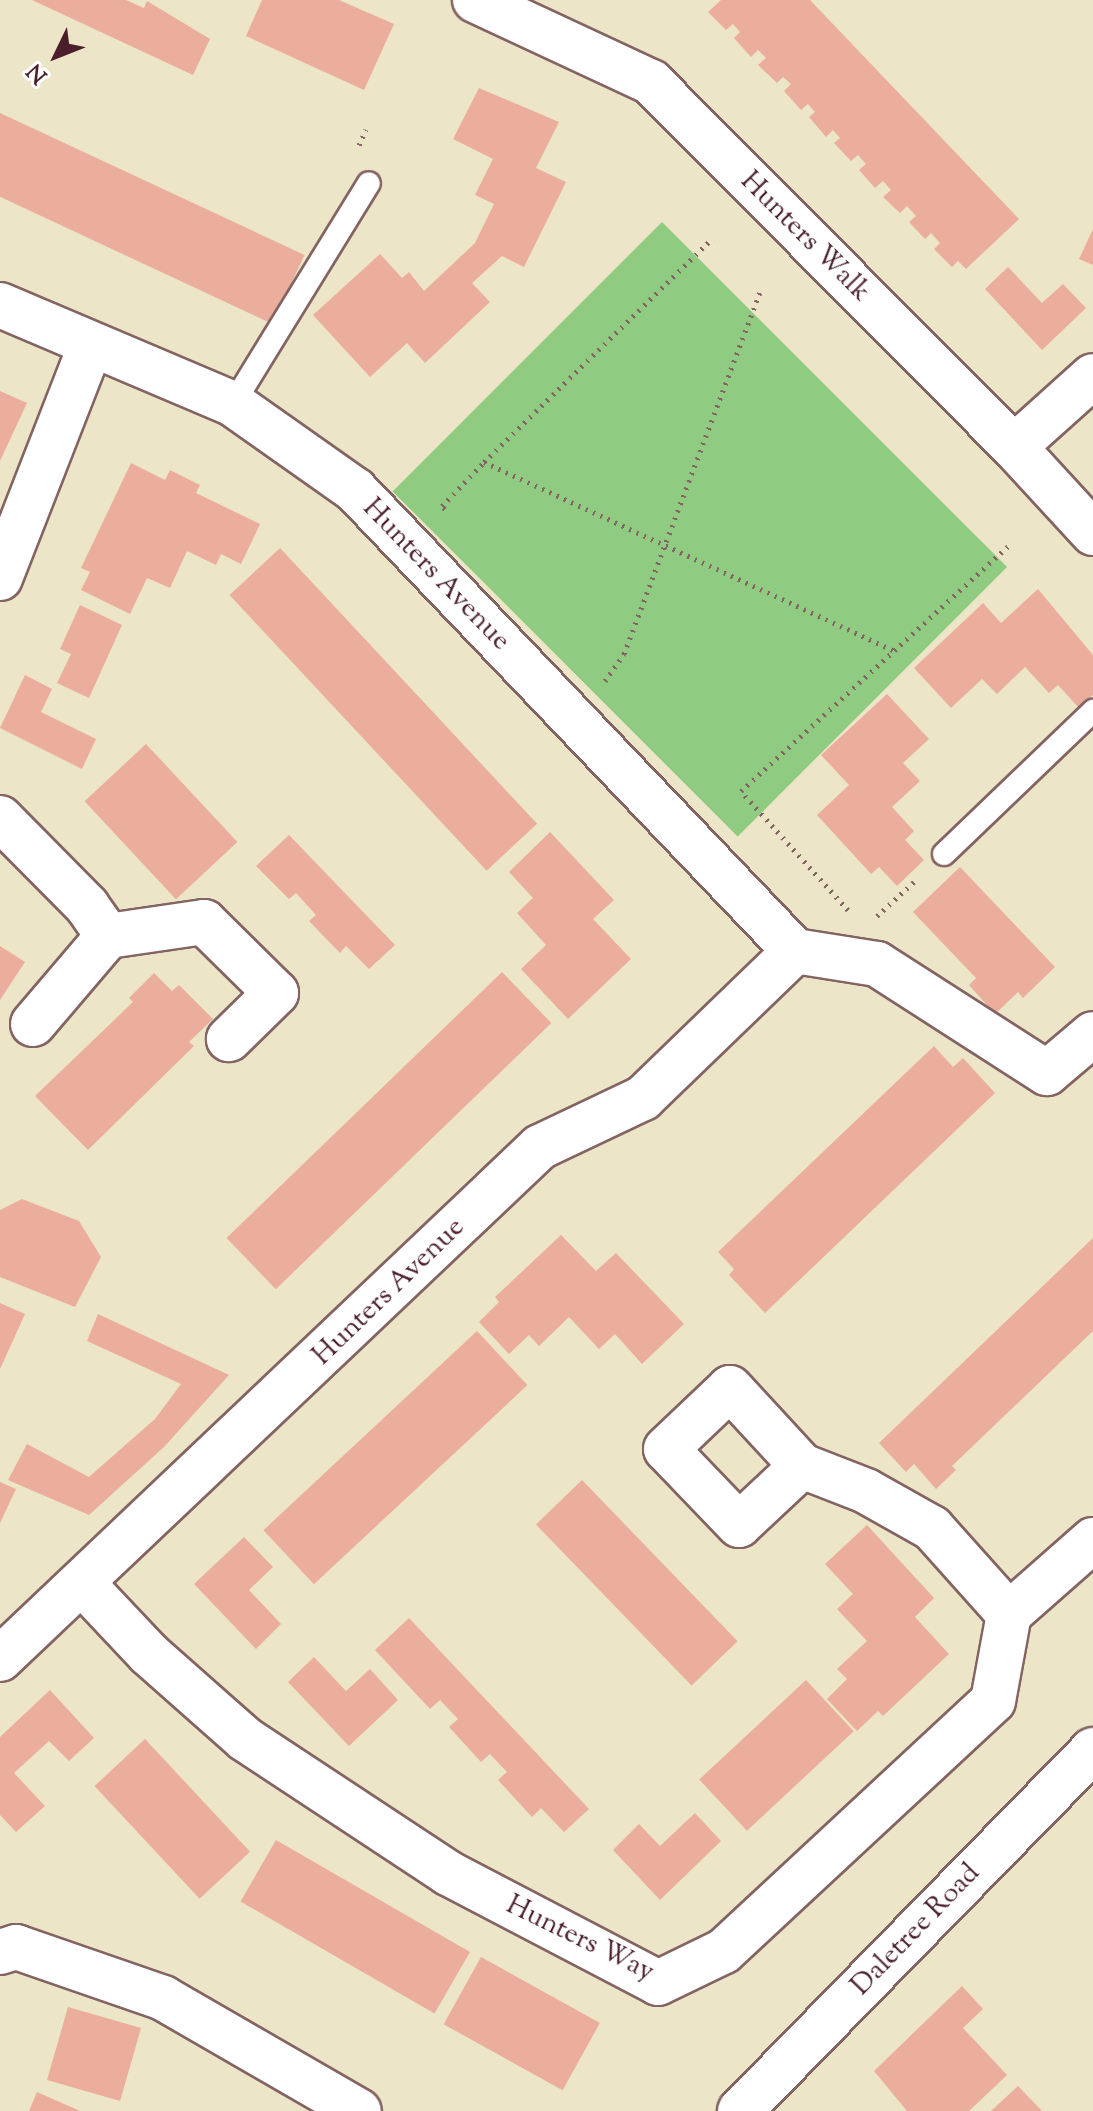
<!DOCTYPE html>
<html>
<head>
<meta charset="utf-8">
<style>
  body { margin:0 }
  #map { position:relative; width:1093px; height:2111px; overflow:hidden; background:#ece5c7; font-family:"Sorts Mill Goudy",serif }
  div>[style] { position:absolute }
  .green>* { inset:0; background:#8fcc81; transform-origin:0 0 }
  .building>* { inset:0; background:#ebae9d; transform-origin:0 0 }
  .path>* { height:5px; margin-top:-2.5px; transform-origin:0; background:repeating-linear-gradient(90deg,#836462 0 2px,transparent 0 8px) }
  .roads { filter:drop-shadow(2px 0 #836462) drop-shadow(-2px 0 #836462) drop-shadow(0 2px #836462) drop-shadow(0 -2px #836462) }
  .lane>* { height:22px; margin:-11px; padding:0 11px; transform-origin:11px; border-radius:11px; background:#fff }
  .street>* { height:44px; margin:-22px; padding:0 22px; transform-origin:22px; border-radius:22px; background:#fff }
  span { translate:-50% -50%; white-space:nowrap; text-align:center; line-height:1.15; -webkit-text-stroke:8px #fff; paint-order:stroke }
  .street-label { font-size:28px; color:#4a1f2b }
  .north { position:absolute; left:16px; top:16px; width:80px; height:80px; -webkit-text-stroke:6px #fff; paint-order:stroke; rotate:227deg; font-size:22px; font-weight:700; line-height:32px; text-align:center; color:#4a1f2b }
  .north::after { content:''; display:block; margin:auto; width:28px; height:36px; background:#4a1f2b; clip-path:polygon(50% 0,100% 100%,50% 72%,0 100%) }
</style>
</head>
<body>
<div id="map">
  <div class="green">
    <div style="left:662px;top:222px;width:488px;height:381px;rotate:45deg"></div>
  </div>
  <div class="building">
    <div style="clip-path:polygon(32px 0,126px 0,144px 8px,147px 1px,210px 39px,193px 75px)"></div>
    <div style="clip-path:polygon(262px 0,339px 0,394px 24px,364px 90px,246px 36px)"></div>
    <div style="clip-path:polygon(721px 0,810px 0,1019px 219px,966px 269px,958px 261px,952px 267px,934px 249px,940px 243px,931px 233px,925px 239px,909px 222px,916px 216px,907px 206px,900px 213px,883px 197px,891px 190px,883px 181px,875px 188px,859px 170px,866px 164px,858px 155px,851px 161px,834px 143px,840px 138px,833px 130px,826px 137px,809px 117px,815px 112px,808px 104px,801px 110px,784px 91px,791px 84px,783px 77px,777px 83px,758px 65px,766px 58px,758px 50px,751px 57px,734px 38px,740px 32px,733px 24px,726px 30px,708px 12px)"></div>
    <div style="clip-path:polygon(479px 88px,559px 122px,536px 168px,566px 182px,524px 267px,502px 256px,472px 283px,490px 302px,425px 363px,407px 343px,370px 377px,313px 315px,380px 254px,402px 278px,409px 272px,424px 291px,475px 243px,494px 204px,475px 195px,493px 159px,453px 139px)"></div>
    <div style="left:0;top:113px;width:336px;height:76px;rotate:25deg"></div>
    <div style="clip-path:polygon(1093px 229px,1093px 265px,1079px 259px)"></div>
    <div style="clip-path:polygon(1008px 267px,1042px 303px,1063px 284px,1086px 308px,1042px 350px,985px 289px)"></div>
    <div style="clip-path:polygon(0 391px,27px 403px,0 461px)"></div>
    <div style="clip-path:polygon(131px 463px,165px 480px,170px 470px,200px 485px,196px 493px,260px 524px,241px 564px,221px 554px,216px 565px,187px 551px,170px 588px,147px 578px,130px 614px,81px 590px,90px 572px,81px 568px)"></div>
    <div style="left:280px;top:548px;width:377px;height:69px;rotate:47deg"></div>
    <div style="clip-path:polygon(1038px 589px,1093px 655px,1093px 695px,1079px 708px,1058px 685px,1049px 693px,1025px 667px,997px 694px,982px 679px,951px 708px,914px 668px,983px 603px,1001px 623px)"></div>
    <div style="clip-path:polygon(80px 605px,122px 625px,89px 698px,57px 683px,71px 654px,60px 649px)"></div>
    <div style="clip-path:polygon(25px 675px,52px 689px,41px 712px,96px 739px,82px 769px,0 728px)"></div>
    <div style="clip-path:polygon(887px 694px,929px 739px,903px 763px,920px 781px,892px 807px,914px 831px,905px 840px,924px 860px,897px 886px,879px 867px,871px 874px,817px 815px,849px 785px,821px 755px)"></div>
    <div style="left:146px;top:744px;width:134px;height:84px;rotate:47deg"></div>
    <div style="clip-path:polygon(550px 832px,614px 900px,593px 919px,631px 959px,568px 1019px,521px 969px,546px 945px,517px 913px,533px 898px,509px 872px)"></div>
    <div style="clip-path:polygon(289px 835px,395px 945px,369px 969px,346px 946px,340px 953px,309px 921px,316px 915px,296px 893px,289px 899px,256px 866px)"></div>
    <div style="clip-path:polygon(960px 867px,1055px 967px,1023px 998px,1018px 992px,995px 1014px,969px 985px,976px 978px,913px 912px)"></div>
    <div style="clip-path:polygon(0 946px,25px 962px,0 1000px)"></div>
    <div style="left:502px;top:972px;width:71px;height:383px;rotate:46deg"></div>
    <div style="clip-path:polygon(154px 973px,172px 991px,179px 985px,213px 1019px,189px 1042px,194px 1046px,88px 1150px,35px 1096px,133px 1002px,129px 998px)"></div>
    <div style="clip-path:polygon(934px 1046px,953px 1067px,963px 1058px,995px 1093px,765px 1313px,729px 1275px,734px 1269px,718px 1252px)"></div>
    <div style="clip-path:polygon(22px 1199px,79px 1221px,101px 1257px,75px 1307px,0 1277px,0 1210px)"></div>
    <div style="clip-path:polygon(561px 1235px,596px 1271px,616px 1253px,684px 1324px,642px 1364px,615px 1334px,599px 1349px,569px 1317px,539px 1346px,529px 1335px,509px 1354px,479px 1322px,499px 1302px,495px 1297px)"></div>
    <div style="clip-path:polygon(1093px 1238px,1093px 1331px,952px 1466px,956px 1470px,936px 1489px,914px 1464px,906px 1472px,879px 1443px)"></div>
    <div style="clip-path:polygon(0 1303px,25px 1314px,0 1369px)"></div>
    <div style="clip-path:polygon(98px 1314px,229px 1375px,164px 1447px,89px 1515px,8px 1480px,27px 1444px,89px 1477px,155px 1419px,181px 1384px,87px 1341px)"></div>
    <div style="left:477px;top:1331px;width:74px;height:292px;rotate:47deg"></div>
    <div style="left:582px;top:1480px;width:224px;height:64px;rotate:46deg"></div>
    <div style="clip-path:polygon(0 1482px,16px 1489px,0 1523px)"></div>
    <div style="clip-path:polygon(867px 1525px,934px 1598px,915px 1617px,949px 1654px,883px 1716px,878px 1711px,857px 1731px,827px 1699px,847px 1679px,837px 1669px,867px 1641px,837px 1609px,853px 1594px,825px 1564px)"></div>
    <div style="clip-path:polygon(244px 1537px,273px 1567px,249px 1590px,281px 1624px,256px 1649px,194px 1584px)"></div>
    <div style="clip-path:polygon(409px 1618px,589px 1809px,564px 1832px,541px 1808px,532px 1817px,498px 1780px,507px 1772px,490px 1754px,481px 1762px,449px 1727px,458px 1719px,440px 1700px,430px 1709px,375px 1650px)"></div>
    <div style="clip-path:polygon(314px 1657px,346px 1691px,370px 1669px,398px 1700px,349px 1746px,288px 1682px)"></div>
    <div style="left:806px;top:1680px;width:70px;height:146px;rotate:47deg"></div>
    <div style="clip-path:polygon(50px 1690px,94px 1738px,69px 1761px,49px 1741px,14px 1773px,45px 1806px,16px 1832px,0 1815px,0 1737px)"></div>
    <div style="left:145px;top:1739px;width:154px;height:69px;rotate:47deg"></div>
    <div style="clip-path:polygon(695px 1813px,721px 1841px,660px 1900px,613px 1850px,639px 1824px,660px 1846px)"></div>
    <div style="left:276px;top:1840px;width:224px;height:71px;rotate:30deg"></div>
    <div style="left:481px;top:1957px;width:136px;height:77px;rotate:29deg"></div>
    <div style="clip-path:polygon(962px 1986px,983px 2009px,963px 2028px,1007px 2075px,969px 2111px,907px 2111px,874px 2071px)"></div>
    <div style="left:68px;top:2007px;width:76px;height:76px;rotate:16deg"></div>
    <div style="clip-path:polygon(1018px 2086px,1042px 2111px,991px 2111px)"></div>
    <div style="clip-path:polygon(37px 2092px,80px 2111px,29px 2111px)"></div>
  </div>
  <div class="path">
    <div style="left:359px;top:145px;width:17px;rotate:-66deg"></div>
    <div style="left:484px;top:462px;width:451px;rotate:24.7deg"></div>
    <div style="left:445px;top:509px;width:4px;rotate:-135deg"></div>
    <div style="left:442px;top:506px;width:61px;rotate:-46.3deg"></div>
    <div style="left:484px;top:462px;width:320px;rotate:-44.4deg"></div>
    <div style="left:605px;top:681px;width:33px;rotate:-55deg"></div>
    <div style="left:624px;top:654px;width:390px;rotate:-69.4deg"></div>
    <div style="left:848px;top:910px;width:160px;rotate:-132deg"></div>
    <div style="left:741px;top:791px;width:362px;rotate:-42.5deg"></div>
    <div style="left:877px;top:916px;width:54px;rotate:-42.8deg"></div>
  </div>
  <div class="roads">
    <div class="lane">
      <div style="left:233px;top:404px;width:259px;rotate:-58.4deg"></div>
      <div style="left:944px;top:854px;width:207px;rotate:-43.8deg"></div>
    </div>
    <div class="street">
      <div style="left:475px;top:0;width:194px;rotate:25deg"></div>
      <div style="left:651px;top:82px;width:515px;rotate:45.16deg"></div>
      <div style="left:1014px;top:447px;width:117px;rotate:47.4deg"></div>
      <div style="left:0;top:305px;width:253px;rotate:23deg"></div>
      <div style="left:233px;top:404px;width:149px;rotate:35.2deg"></div>
      <div style="left:355px;top:490px;width:637px;rotate:46.34deg"></div>
      <div style="left:795px;top:951px;width:83px;rotate:9deg"></div>
      <div style="left:877px;top:964px;width:202px;rotate:32.7deg"></div>
      <div style="left:1047px;top:1073px;width:60px;rotate:-40.3deg"></div>
      <div style="left:1014px;top:447px;width:106px;rotate:-41.9deg"></div>
      <div style="left:0;top:578px;width:248px;rotate:-68.7deg"></div>
      <div style="left:0;top:818px;width:124px;rotate:45.3deg"></div>
      <div style="left:87px;top:906px;width:37px;rotate:55deg"></div>
      <div style="left:33px;top:1024px;width:116px;rotate:-49.6deg"></div>
      <div style="left:108px;top:936px;width:97px;rotate:-8.3deg"></div>
      <div style="left:204px;top:922px;width:101px;rotate:44.6deg"></div>
      <div style="left:276px;top:993px;width:66px;rotate:135.6deg"></div>
      <div style="left:730px;top:1388px;width:106px;rotate:47.3deg"></div>
      <div style="left:802px;top:1466px;width:86px;rotate:136.9deg"></div>
      <div style="left:739px;top:1525px;width:105px;rotate:-133.8deg"></div>
      <div style="left:666px;top:1449px;width:88px;rotate:-43.6deg"></div>
      <div style="left:802px;top:1466px;width:69px;rotate:21.3deg"></div>
      <div style="left:866px;top:1491px;width:76px;rotate:29.3deg"></div>
      <div style="left:932px;top:1528px;width:115px;rotate:48.2deg"></div>
      <div style="left:83px;top:1584px;width:96px;rotate:46.7deg"></div>
      <div style="left:149px;top:1654px;width:128px;rotate:41.5deg"></div>
      <div style="left:245px;top:1739px;width:243px;rotate:33.4deg"></div>
      <div style="left:448px;top:1873px;width:237px;rotate:27.6deg"></div>
      <div style="left:658px;top:1983px;width:73px;rotate:-25.9deg"></div>
      <div style="left:724px;top:1951px;width:367px;rotate:-42.9deg"></div>
      <div style="left:993px;top:1701px;width:88px;rotate:-79.6deg"></div>
      <div style="left:1009px;top:1614px;width:112px;rotate:-41.4deg"></div>
      <div style="left:0;top:1659px;width:744px;rotate:-43.48deg"></div>
      <div style="left:540px;top:1147px;width:114px;rotate:-25.4deg"></div>
      <div style="left:643px;top:1098px;width:211px;rotate:-44deg"></div>
      <div style="left:0;top:1952px;width:17px;rotate:-17deg"></div>
      <div style="left:16px;top:1947px;width:156px;rotate:19.1deg"></div>
      <div style="left:163px;top:1998px;width:226px;rotate:30deg"></div>
      <div style="left:740px;top:2111px;width:505px;rotate:-45.64deg"></div>
    </div>
  </div>
  <div class="street-label">
    <span style="left:805px;top:237px;rotate:45deg">Hunters Walk</span>
    <span style="left:436px;top:575px;rotate:46deg">Hunters Avenue</span>
    <span style="left:389px;top:1292px;rotate:-44deg">Hunters Avenue</span>
    <span style="left:916px;top:1930px;rotate:-46deg">Daletree Road</span>
    <span style="left:580px;top:1939px;rotate:26deg">Hunters Way</span>
  </div>
  <div class="north">N</div>
</div>
</body>
</html>
